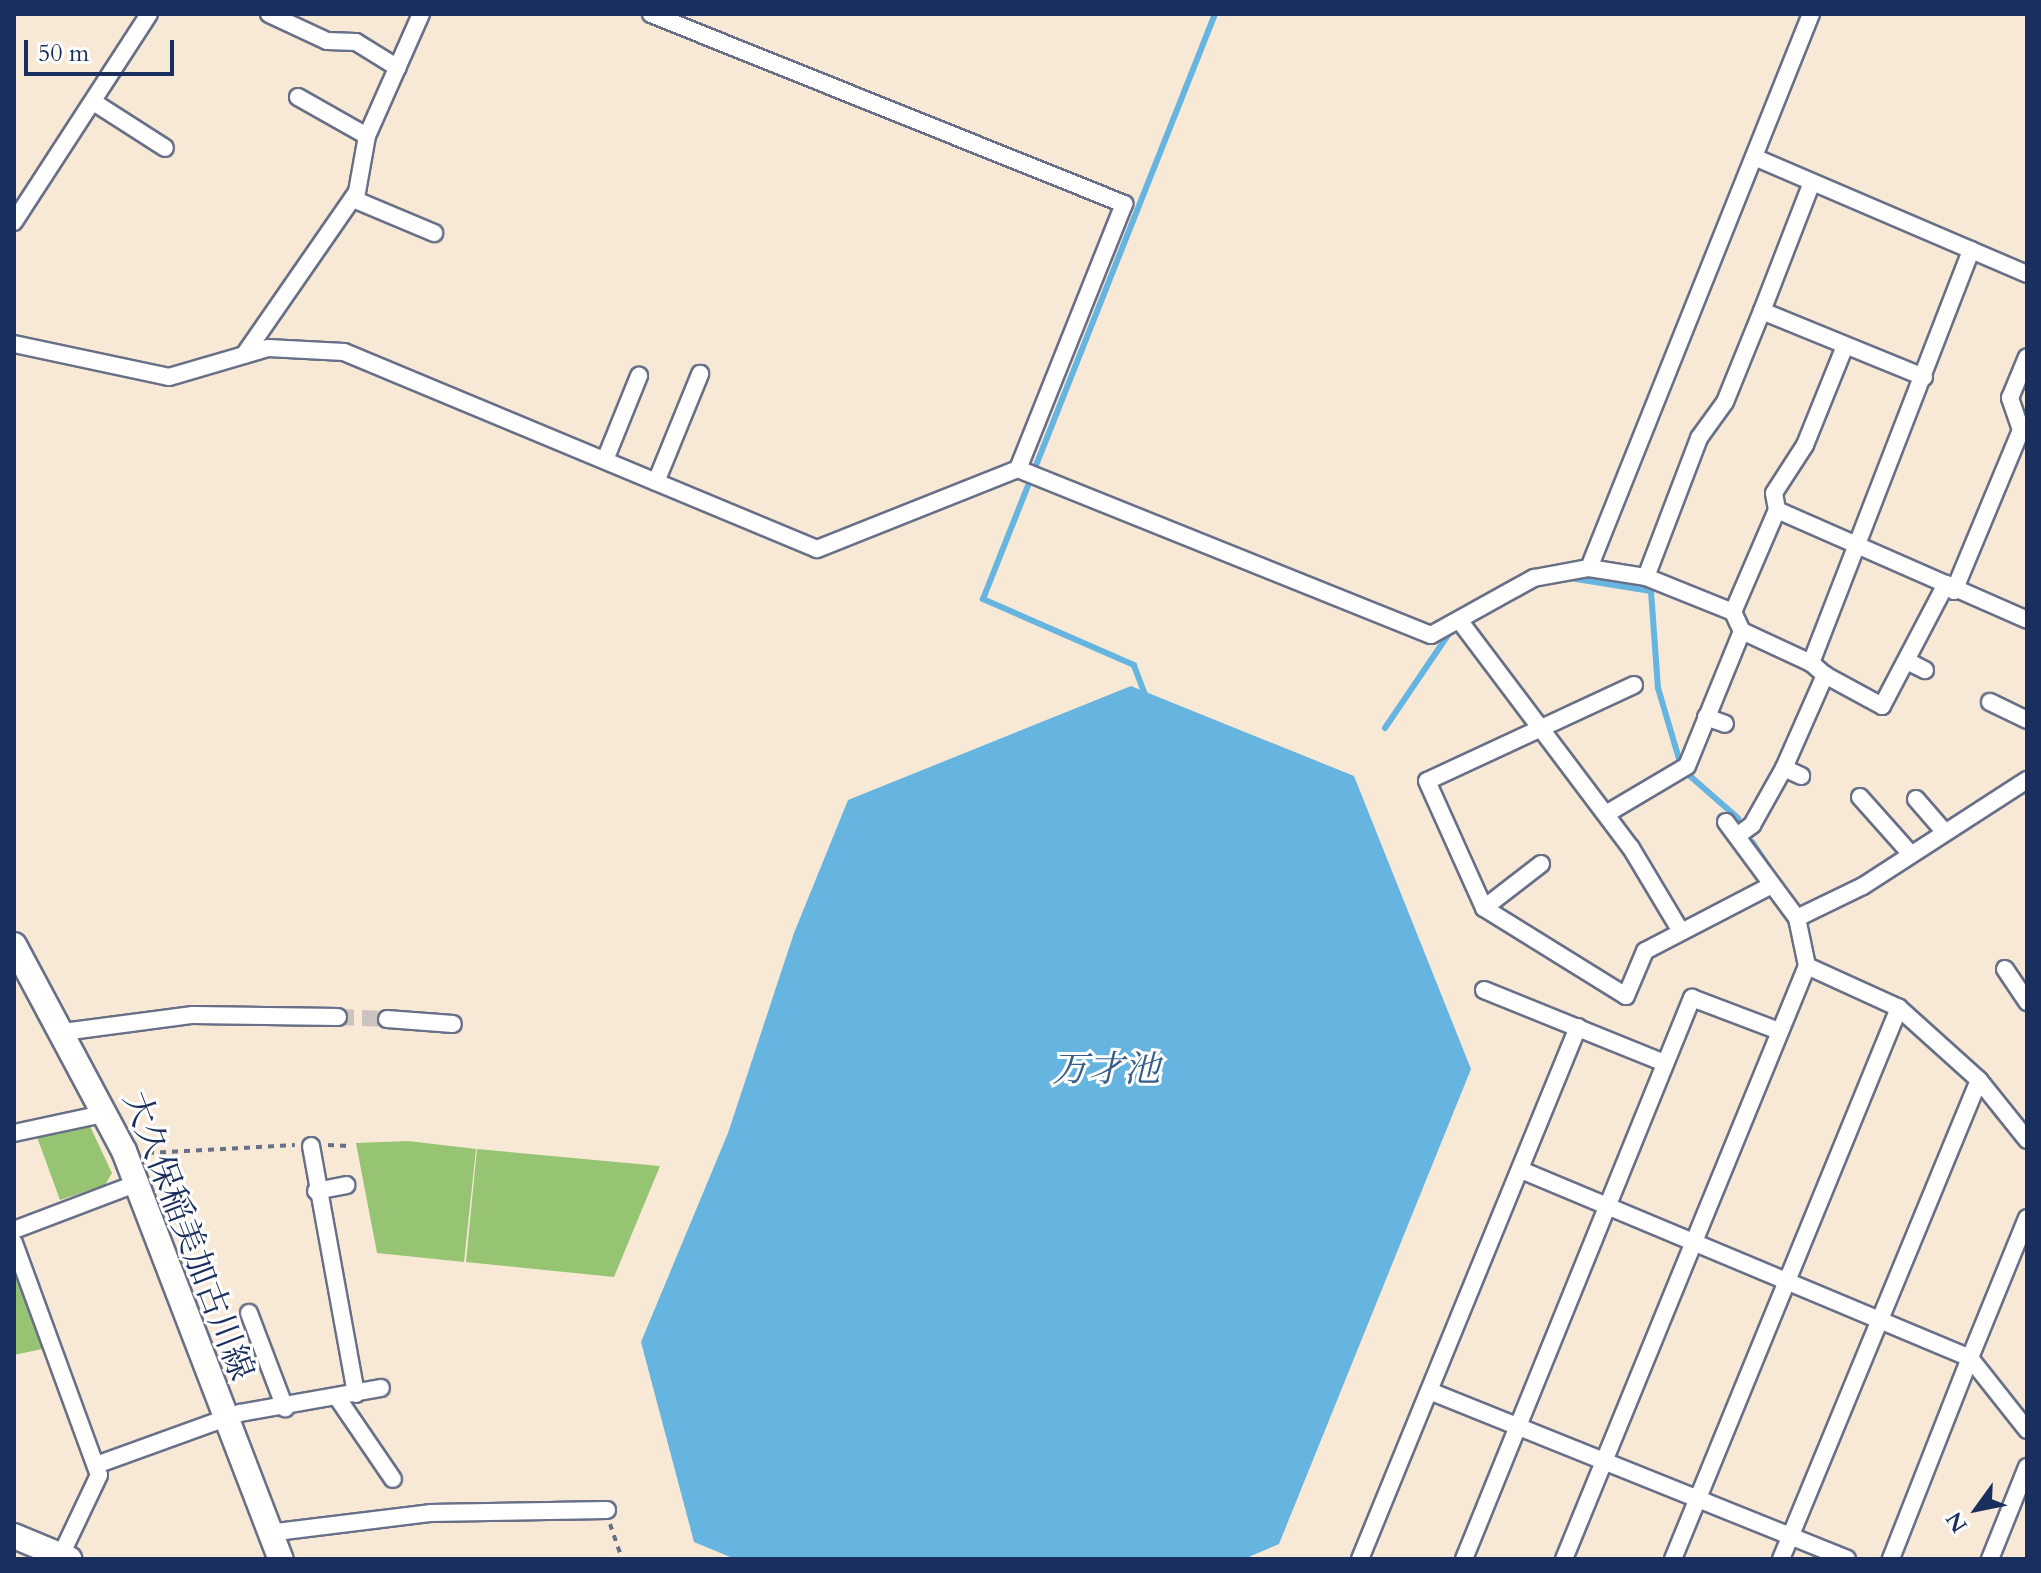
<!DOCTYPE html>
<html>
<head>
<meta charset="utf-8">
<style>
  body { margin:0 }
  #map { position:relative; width:2041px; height:1573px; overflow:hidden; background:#f7e9d6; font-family:Cardo,"Noto Serif JP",serif }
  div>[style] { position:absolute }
  .green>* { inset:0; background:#96c472 }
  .water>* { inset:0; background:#66b4e0 }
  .stream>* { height:6px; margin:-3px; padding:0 3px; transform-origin:3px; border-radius:3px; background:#66b4e0 }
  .street-tunnel>* { height:16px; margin-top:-8px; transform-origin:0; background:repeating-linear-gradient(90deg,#cbc4be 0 16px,transparent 0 24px) }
  .path>* { height:4px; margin-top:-2px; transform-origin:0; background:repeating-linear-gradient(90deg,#687088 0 6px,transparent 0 12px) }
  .roads { filter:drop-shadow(2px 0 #687088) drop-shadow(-2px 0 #687088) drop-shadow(0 2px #687088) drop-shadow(0 -2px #687088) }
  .street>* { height:16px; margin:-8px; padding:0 8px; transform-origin:8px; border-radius:8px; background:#fff }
  .secondary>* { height:24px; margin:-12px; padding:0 12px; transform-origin:12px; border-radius:12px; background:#fff }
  span { translate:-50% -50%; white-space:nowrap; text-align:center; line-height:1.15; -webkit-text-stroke:6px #fff; paint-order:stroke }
  .street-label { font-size:34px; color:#1b2f5e }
  .water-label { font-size:36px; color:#355e8c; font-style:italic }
  .frame { position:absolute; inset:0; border:16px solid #1b2f5e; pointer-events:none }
  .north { position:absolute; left:1937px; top:1469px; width:80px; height:80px; -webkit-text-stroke:6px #fff; paint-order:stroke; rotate:237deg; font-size:22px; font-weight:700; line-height:32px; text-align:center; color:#1b2f5e }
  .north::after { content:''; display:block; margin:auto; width:28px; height:36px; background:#1b2f5e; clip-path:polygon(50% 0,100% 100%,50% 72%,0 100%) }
  .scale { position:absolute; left:24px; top:40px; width:150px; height:36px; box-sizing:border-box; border:4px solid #1b2f5e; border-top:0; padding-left:10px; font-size:24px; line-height:28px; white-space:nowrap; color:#1b2f5e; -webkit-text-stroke:6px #fff; paint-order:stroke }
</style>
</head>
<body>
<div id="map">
  <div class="green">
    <div style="clip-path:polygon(89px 1124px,112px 1173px,105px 1185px,60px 1200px,37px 1137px)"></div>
    <div style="clip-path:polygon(408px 1141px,476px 1149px,464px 1262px,377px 1253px,356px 1143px)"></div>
    <div style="clip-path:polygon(477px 1149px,660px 1166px,614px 1277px,466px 1262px)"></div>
    <div style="clip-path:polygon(14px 1271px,42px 1349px,14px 1355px)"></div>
  </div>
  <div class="water">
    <div style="clip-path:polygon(1131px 686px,1354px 776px,1471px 1069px,1279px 1544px,1244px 1559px,735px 1559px,694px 1542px,641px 1342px,728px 1133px,794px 933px,848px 800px)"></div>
  </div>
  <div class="stream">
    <div style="left:1570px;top:578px;width:82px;rotate:9.1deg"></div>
    <div style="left:1651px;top:591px;width:97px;rotate:85.9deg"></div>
    <div style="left:1658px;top:688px;width:74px;rotate:73.5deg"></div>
    <div style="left:1146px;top:697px;width:34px;rotate:-111deg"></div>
    <div style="left:1134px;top:665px;width:165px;rotate:-156.4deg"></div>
    <div style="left:983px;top:599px;width:629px;rotate:-68.37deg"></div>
    <div style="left:1385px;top:728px;width:116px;rotate:-55.9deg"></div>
    <div style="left:1690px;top:776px;width:64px;rotate:41.2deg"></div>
    <div style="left:1752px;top:842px;width:29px;rotate:56deg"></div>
    <div style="left:1874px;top:870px;width:161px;rotate:-32.8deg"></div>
  </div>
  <div class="street-tunnel">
    <div style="left:338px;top:1017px;width:49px;rotate:2.3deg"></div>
  </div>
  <div class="path">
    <div style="left:328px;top:1145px;width:21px;rotate:3deg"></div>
    <div style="left:148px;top:1153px;width:147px;rotate:-3.1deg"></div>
    <div style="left:610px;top:1524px;width:37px;rotate:71deg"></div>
  </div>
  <div class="roads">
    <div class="street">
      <div style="left:269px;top:14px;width:64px;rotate:25deg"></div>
      <div style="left:327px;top:41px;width:29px;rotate:2deg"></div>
      <div style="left:356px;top:42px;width:49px;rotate:31.8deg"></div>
      <div style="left:651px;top:14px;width:510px;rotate:21.88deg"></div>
      <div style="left:1124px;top:204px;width:285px;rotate:111.8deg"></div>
      <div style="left:298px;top:97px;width:79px;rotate:29.5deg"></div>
      <div style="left:95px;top:103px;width:83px;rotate:32.7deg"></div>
      <div style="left:1754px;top:157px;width:297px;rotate:23.2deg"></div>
      <div style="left:353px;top:199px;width:88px;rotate:22.8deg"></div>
      <div style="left:14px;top:222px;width:248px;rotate:-57deg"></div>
      <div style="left:1762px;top:311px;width:138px;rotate:-68.8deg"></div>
      <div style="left:14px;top:344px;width:158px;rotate:12deg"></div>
      <div style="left:169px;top:377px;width:103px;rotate:-16.3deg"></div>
      <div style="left:268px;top:348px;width:76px;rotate:3deg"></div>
      <div style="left:344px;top:352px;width:512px;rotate:22.61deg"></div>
      <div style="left:817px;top:549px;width:216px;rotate:-21.7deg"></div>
      <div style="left:1018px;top:469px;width:445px;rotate:21.9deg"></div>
      <div style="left:1431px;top:635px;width:118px;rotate:-29deg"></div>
      <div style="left:1534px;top:578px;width:56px;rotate:-10.3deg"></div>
      <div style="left:1589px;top:568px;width:58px;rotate:9deg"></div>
      <div style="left:1646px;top:577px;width:94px;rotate:21.9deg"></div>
      <div style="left:1733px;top:612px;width:21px;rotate:65deg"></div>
      <div style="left:1742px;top:631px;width:76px;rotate:24.9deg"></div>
      <div style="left:244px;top:355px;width:198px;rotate:-55.3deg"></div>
      <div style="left:357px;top:192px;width:57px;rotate:-79.9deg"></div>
      <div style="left:367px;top:136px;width:133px;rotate:-66.1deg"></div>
      <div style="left:605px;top:460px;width:91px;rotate:-68deg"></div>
      <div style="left:656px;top:482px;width:117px;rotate:-67.8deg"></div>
      <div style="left:1777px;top:510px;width:273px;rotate:23.7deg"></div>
      <div style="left:1589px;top:568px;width:597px;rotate:-68.16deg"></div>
      <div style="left:1646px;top:577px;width:149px;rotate:-69.1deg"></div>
      <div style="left:1699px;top:438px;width:44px;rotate:-54.2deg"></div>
      <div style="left:1725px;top:402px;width:98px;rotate:-67.9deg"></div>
      <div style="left:1762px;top:311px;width:175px;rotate:22.2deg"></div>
      <div style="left:1954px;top:591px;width:174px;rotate:-67.4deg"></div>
      <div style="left:2021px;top:430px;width:34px;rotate:-109deg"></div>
      <div style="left:2010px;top:398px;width:44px;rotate:-67.5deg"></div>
      <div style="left:1733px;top:612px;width:111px;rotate:-66.7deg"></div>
      <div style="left:1777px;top:510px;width:17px;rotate:-100deg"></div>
      <div style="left:1774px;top:493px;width:57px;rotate:-57.1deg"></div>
      <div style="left:1805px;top:445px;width:107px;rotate:-68deg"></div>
      <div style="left:1459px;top:620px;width:286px;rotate:53deg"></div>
      <div style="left:1631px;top:848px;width:96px;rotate:59.1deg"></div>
      <div style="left:1909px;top:662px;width:18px;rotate:27deg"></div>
      <div style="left:1825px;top:675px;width:65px;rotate:28.5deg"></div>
      <div style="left:1882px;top:706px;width:138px;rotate:-62.3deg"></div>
      <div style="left:1634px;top:685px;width:228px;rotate:155.1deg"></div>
      <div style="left:1427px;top:781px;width:139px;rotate:65.8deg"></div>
      <div style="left:1484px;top:908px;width:167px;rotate:31.8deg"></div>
      <div style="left:1626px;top:996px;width:49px;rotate:-67.1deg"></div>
      <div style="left:1645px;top:951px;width:139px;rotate:-27.5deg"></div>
      <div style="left:1990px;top:702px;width:41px;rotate:25.9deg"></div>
      <div style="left:1706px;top:717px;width:20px;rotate:20deg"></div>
      <div style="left:1784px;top:768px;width:19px;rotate:25deg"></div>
      <div style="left:1860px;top:797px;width:74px;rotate:48.3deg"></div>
      <div style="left:1916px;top:799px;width:40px;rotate:49deg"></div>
      <div style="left:1606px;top:814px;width:94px;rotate:-30.7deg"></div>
      <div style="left:1687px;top:766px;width:146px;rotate:-67.8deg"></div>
      <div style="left:1726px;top:822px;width:119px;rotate:53.5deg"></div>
      <div style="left:1797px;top:918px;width:49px;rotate:78.2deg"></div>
      <div style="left:1807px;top:966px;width:101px;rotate:24.5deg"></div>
      <div style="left:1899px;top:1008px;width:108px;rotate:42deg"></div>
      <div style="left:1979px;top:1080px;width:77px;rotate:51.3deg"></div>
      <div style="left:1737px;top:836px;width:19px;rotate:-36deg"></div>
      <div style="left:1752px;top:825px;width:65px;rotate:-60.7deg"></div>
      <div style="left:1784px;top:768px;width:102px;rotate:-66.2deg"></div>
      <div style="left:1825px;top:675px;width:18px;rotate:-139deg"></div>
      <div style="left:1811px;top:663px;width:443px;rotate:-68.8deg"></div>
      <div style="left:1484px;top:908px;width:72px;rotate:-37.7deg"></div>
      <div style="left:1797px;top:918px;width:73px;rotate:-25.9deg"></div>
      <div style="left:1863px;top:886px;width:195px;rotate:-32.9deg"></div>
      <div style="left:2005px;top:969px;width:40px;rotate:56deg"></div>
      <div style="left:1484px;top:990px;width:195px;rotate:22deg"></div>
      <div style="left:387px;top:1019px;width:66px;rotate:4.3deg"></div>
      <div style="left:63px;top:1032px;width:131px;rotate:-7.5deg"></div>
      <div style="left:193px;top:1015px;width:145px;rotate:0.8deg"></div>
      <div style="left:14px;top:1133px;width:95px;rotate:-12.1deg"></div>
      <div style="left:311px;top:1146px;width:252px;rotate:79.7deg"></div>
      <div style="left:1521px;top:1170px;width:487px;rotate:22.7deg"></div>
      <div style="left:1970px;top:1358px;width:216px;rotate:111.5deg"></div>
      <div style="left:316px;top:1191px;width:31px;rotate:-11deg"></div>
      <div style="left:2027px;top:1218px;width:151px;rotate:112.2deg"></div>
      <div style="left:1970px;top:1358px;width:92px;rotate:51.6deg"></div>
      <div style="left:14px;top:1230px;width:133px;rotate:-20.8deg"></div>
      <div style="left:14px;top:1243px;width:247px;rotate:69.9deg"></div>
      <div style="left:99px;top:1475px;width:89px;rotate:115.4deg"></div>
      <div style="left:249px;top:1313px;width:102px;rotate:69.2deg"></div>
      <div style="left:1432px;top:1392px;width:447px;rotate:21.9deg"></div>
      <div style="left:337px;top:1397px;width:99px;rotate:55.7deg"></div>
      <div style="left:96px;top:1465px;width:153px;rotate:-19.9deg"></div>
      <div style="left:240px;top:1413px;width:143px;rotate:-10.1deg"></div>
      <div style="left:268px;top:1533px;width:163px;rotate:-7deg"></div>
      <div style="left:430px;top:1513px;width:177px;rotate:-1deg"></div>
      <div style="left:1360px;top:1559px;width:575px;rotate:-67.72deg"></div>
      <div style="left:1464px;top:1559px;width:606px;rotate:-67.88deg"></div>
      <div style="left:1692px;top:998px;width:93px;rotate:20.8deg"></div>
      <div style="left:1564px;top:1559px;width:641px;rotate:-67.72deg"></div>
      <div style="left:1673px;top:1559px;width:596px;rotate:-67.7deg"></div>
      <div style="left:1781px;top:1559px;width:518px;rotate:-67.54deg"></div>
      <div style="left:1990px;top:1559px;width:99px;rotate:-68.1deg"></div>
    </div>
    <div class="secondary">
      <div style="left:14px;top:945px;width:234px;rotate:61.9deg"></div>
      <div style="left:124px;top:1151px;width:437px;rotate:69deg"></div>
      <div style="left:14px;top:1536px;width:60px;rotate:22.7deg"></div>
    </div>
  </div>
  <div class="street-label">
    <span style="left:188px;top:1236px;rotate:69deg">大久保稲美加古川線</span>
  </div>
  <div class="water-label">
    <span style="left:1106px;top:1070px">万才池</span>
  </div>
  <div class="frame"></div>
  <div class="north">N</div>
  <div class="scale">50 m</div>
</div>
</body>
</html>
